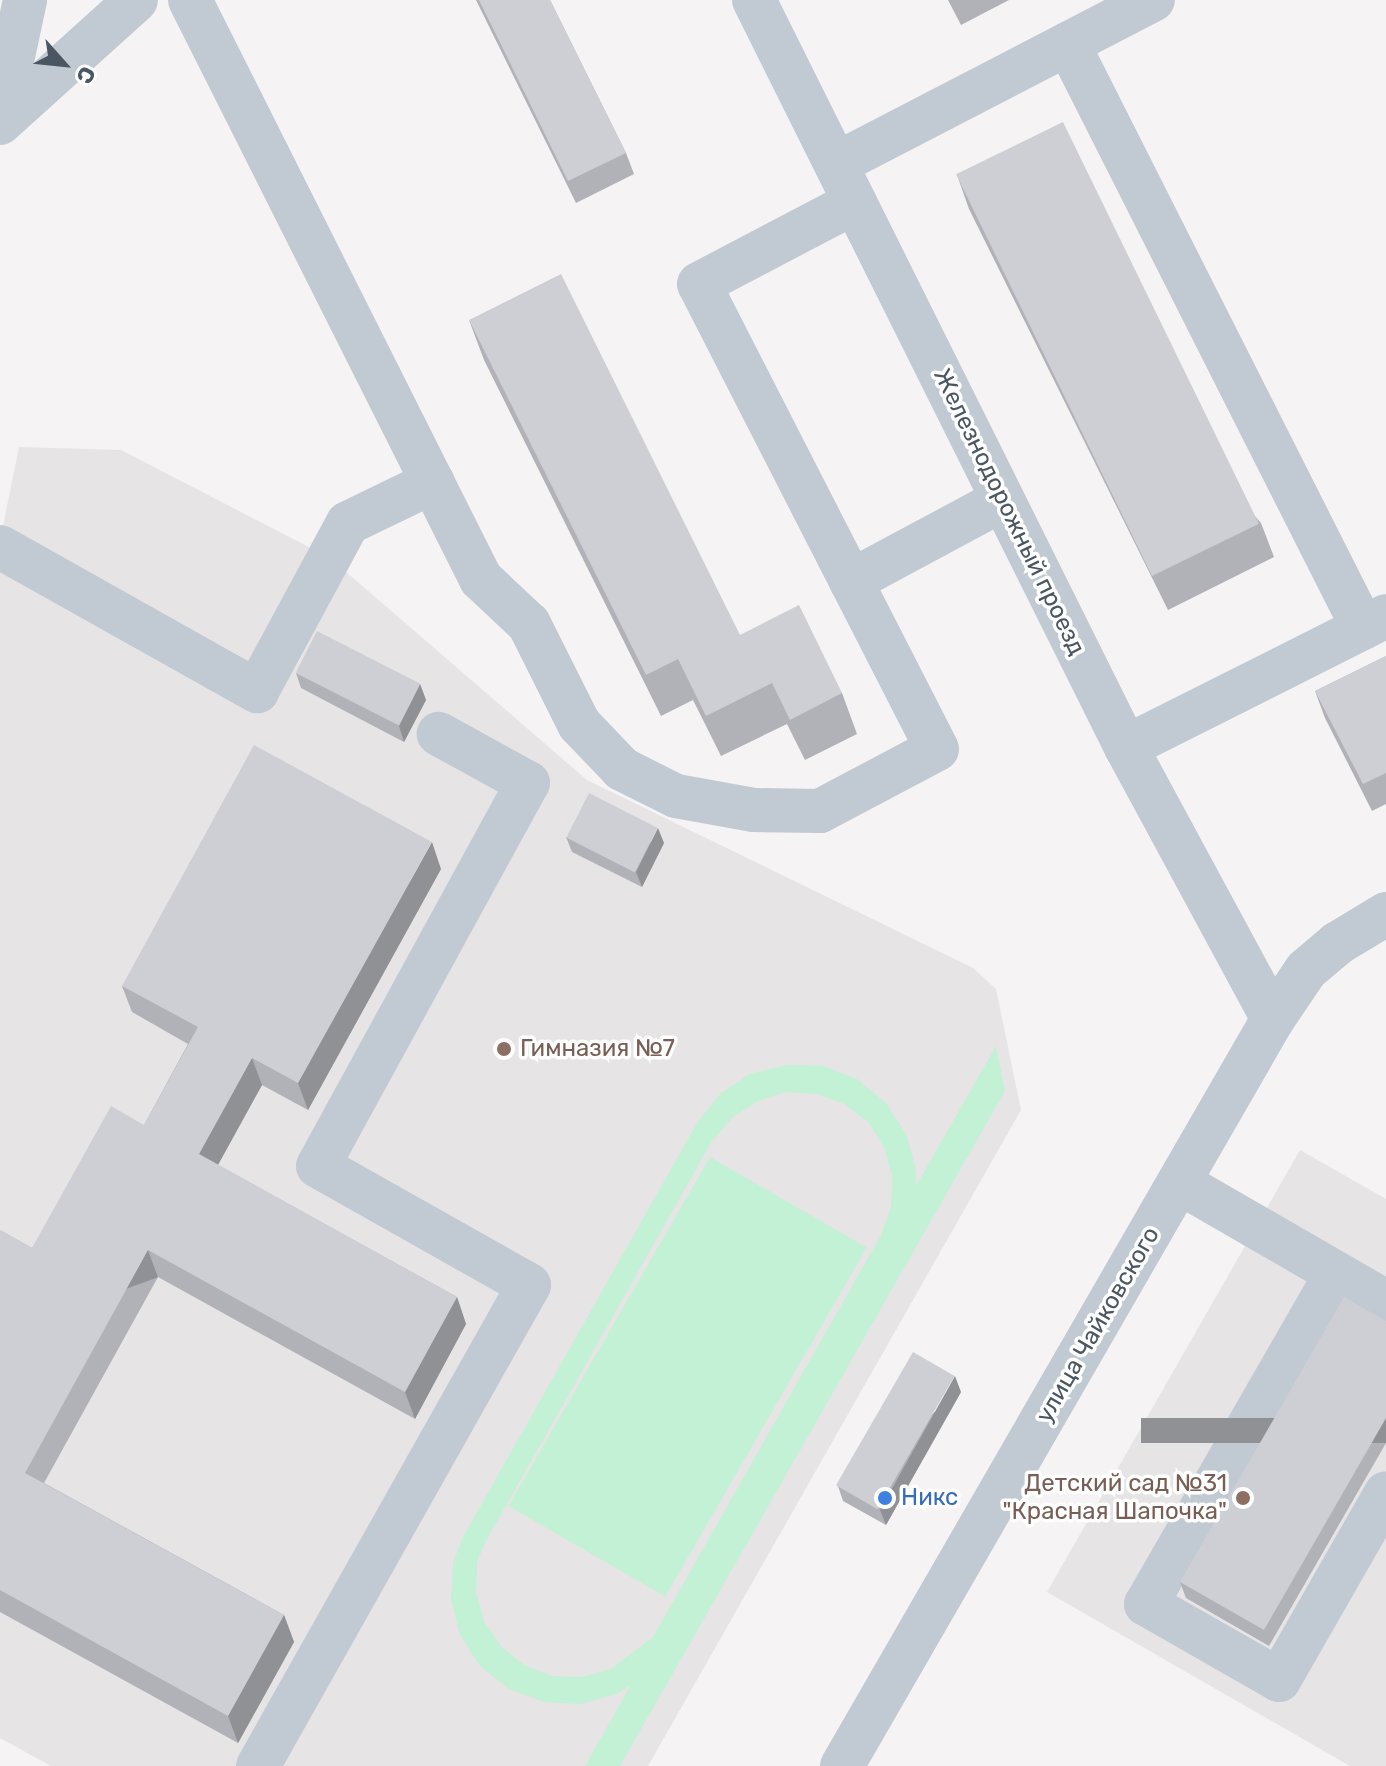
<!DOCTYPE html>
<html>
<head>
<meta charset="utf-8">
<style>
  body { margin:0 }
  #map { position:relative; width:1386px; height:1766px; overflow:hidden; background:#f5f3f3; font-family:Rubik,sans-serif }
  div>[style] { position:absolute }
  .education>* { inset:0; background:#e6e4e5 }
  .green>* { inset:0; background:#c3f1d5; transform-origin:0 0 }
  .minor>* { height:44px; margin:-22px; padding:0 22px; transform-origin:22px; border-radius:22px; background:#c1cad2 }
  .wall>* { inset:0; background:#b0b2b7 }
  .shaded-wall>* { inset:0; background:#909195; transform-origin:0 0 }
  .building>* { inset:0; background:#cdcfd5; transform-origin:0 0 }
  .dots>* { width:22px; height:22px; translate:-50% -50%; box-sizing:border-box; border:4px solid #fff; border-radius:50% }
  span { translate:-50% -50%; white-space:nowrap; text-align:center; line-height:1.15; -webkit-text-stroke:7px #fff; paint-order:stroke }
  .street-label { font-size:24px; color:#4a5661 }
  .education-label { font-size:24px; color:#785e54 }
  .left { translate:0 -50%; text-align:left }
  .right { translate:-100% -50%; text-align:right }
  .shop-label { font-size:24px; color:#366cbe }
  .north { position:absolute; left:24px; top:24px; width:80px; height:80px; -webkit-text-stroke:6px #fff; paint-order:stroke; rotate:117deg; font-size:22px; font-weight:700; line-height:32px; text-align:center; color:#4a5661 }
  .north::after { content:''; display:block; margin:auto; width:28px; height:36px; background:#4a5661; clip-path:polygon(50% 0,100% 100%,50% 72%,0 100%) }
</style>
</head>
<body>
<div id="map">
  <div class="education">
    <div style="clip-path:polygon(19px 447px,121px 450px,330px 558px,587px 780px,973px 968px,996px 989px,1021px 1110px,648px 1766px,51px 1766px,0 1738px,0 541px)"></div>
    <div style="clip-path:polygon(1300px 1150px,1386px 1199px,1386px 1766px,1350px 1766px,1047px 1592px)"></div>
  </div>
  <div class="green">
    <div style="clip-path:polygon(evenodd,996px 1046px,1005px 1091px,620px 1766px,585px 1766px,631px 1685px,616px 1694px,581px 1704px,544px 1702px,509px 1689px,480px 1666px,460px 1635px,451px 1600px,453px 1563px,463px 1537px,697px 1123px,720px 1094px,750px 1074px,787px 1065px,823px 1066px,857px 1079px,886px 1103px,906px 1134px,916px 1169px,916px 1186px,996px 1046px,786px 1092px,817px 1094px,844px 1104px,869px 1123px,885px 1149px,892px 1177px,891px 1207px,881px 1235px,653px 1637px,611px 1669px,582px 1677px,552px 1676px,524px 1665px,501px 1646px,484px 1621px,476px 1592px,477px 1562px,486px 1541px,712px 1141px,733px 1117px,758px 1101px,786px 1092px)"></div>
    <div style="left:710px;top:1157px;width:181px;height:403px;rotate:30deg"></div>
  </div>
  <div class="minor">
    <div style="left:190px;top:0;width:648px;rotate:63.32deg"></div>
    <div style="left:481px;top:579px;width:66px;rotate:43.2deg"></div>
    <div style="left:529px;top:624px;width:112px;rotate:63.4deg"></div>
    <div style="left:579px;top:724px;width:62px;rotate:46.3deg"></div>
    <div style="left:622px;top:769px;width:60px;rotate:26.6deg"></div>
    <div style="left:676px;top:796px;width:79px;rotate:10.2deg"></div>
    <div style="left:754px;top:810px;width:66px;rotate:0.9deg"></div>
    <div style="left:820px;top:811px;width:132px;rotate:-27.9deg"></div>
    <div style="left:937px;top:749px;width:522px;rotate:-117.1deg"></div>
    <div style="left:699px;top:284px;width:176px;rotate:-27.7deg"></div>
    <div style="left:754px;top:0;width:835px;rotate:63.53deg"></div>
    <div style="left:1126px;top:747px;width:309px;rotate:61.6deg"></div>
    <div style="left:1068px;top:44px;width:654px;rotate:63.2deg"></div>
    <div style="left:0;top:117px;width:120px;rotate:-77.9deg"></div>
    <div style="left:0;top:123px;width:183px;rotate:-42.1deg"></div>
    <div style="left:836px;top:164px;width:357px;rotate:-27.4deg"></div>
    <div style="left:0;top:547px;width:295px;rotate:29.3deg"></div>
    <div style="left:257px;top:691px;width:191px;rotate:-61.6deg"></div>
    <div style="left:348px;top:523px;width:94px;rotate:-25.8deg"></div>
    <div style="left:851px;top:581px;width:171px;rotate:-28.2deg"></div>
    <div style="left:1126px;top:747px;width:291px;rotate:-26.7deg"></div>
    <div style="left:1180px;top:1183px;width:238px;rotate:30deg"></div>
    <div style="left:1336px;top:1274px;width:381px;rotate:119.9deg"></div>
    <div style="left:1146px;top:1604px;width:153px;rotate:29.7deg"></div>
    <div style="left:1279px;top:1680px;width:215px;rotate:-60.2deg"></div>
    <div style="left:258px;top:1766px;width:552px;rotate:-60.6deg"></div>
    <div style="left:529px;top:1285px;width:242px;rotate:-150.6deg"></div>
    <div style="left:318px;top:1166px;width:437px;rotate:-61.3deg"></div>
    <div style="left:528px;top:783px;width:102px;rotate:-151.2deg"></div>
    <div style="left:842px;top:1766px;width:862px;rotate:-60.02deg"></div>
    <div style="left:1273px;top:1019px;width:59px;rotate:-56deg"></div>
    <div style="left:1306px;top:970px;width:42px;rotate:-40.2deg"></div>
    <div style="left:1338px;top:943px;width:56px;rotate:-31.1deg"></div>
  </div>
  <div class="wall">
    <div style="clip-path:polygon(476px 0,550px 0,626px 153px,634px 174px,576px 203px)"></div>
    <div style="clip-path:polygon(948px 0,1009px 0,961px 25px)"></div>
    <div style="clip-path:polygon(957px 175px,1261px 523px,1274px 557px,1168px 610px,969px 209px)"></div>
    <div style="clip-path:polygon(469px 320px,740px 635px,842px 693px,857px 734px,805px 760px,787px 724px,721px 756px,693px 700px,661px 716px,484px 360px)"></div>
    <div style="clip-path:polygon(1386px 656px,1386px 804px,1372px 811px,1325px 718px,1315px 691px)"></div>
    <div style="clip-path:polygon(296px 673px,420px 684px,426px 700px,404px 742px,301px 688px)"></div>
    <div style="clip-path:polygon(566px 837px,664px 843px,642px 887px,572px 852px)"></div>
    <div style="clip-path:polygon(441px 869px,308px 1110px,262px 1085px,218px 1165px,457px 1297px,466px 1324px,415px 1419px,158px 1277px,44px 1483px,284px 1615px,294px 1642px,238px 1743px,0 1612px,0 1230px,32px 1248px,144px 1125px,188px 1044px,132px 1012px,122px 986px)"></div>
    <div style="clip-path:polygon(1386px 1321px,1386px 1443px,1269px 1646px,1186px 1598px,1180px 1582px)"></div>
    <div style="clip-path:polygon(961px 1392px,886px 1525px,843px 1501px,838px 1486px)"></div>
  </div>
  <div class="shaded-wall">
    <div style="clip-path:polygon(420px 684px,426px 700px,404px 742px,399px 726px)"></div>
    <div style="clip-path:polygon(658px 828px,664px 843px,642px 887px,636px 872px)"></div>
    <div style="clip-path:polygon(432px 842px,441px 869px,308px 1110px,298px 1083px)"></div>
    <div style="clip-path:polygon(252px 1058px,262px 1085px,209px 1181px,199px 1154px)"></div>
    <div style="left:148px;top:1250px;width:29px;height:255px;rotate:70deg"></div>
    <div style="clip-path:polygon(457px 1297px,466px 1324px,415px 1419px,405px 1392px)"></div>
    <div style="clip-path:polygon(955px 1376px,961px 1392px,886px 1525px,880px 1510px)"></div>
    <div style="left:1386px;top:1418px;width:25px;height:245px;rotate:90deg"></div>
    <div style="clip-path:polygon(284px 1615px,294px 1642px,238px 1743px,228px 1716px)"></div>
  </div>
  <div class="building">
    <div style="clip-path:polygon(479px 0,550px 0,626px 153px,568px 181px)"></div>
    <div style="left:1063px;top:122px;width:447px;height:119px;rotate:64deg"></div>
    <div style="clip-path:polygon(561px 274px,740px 635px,799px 605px,842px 693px,790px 720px,772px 683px,706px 716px,678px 659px,646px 675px,469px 320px)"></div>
    <div style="left:317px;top:631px;width:116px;height:47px;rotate:27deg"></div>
    <div style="clip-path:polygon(1386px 656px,1386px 773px,1363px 784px,1315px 691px)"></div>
    <div style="clip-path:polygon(254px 745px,432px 842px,298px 1083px,252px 1058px,199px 1154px,457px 1297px,405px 1392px,148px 1250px,25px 1473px,284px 1615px,228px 1716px,0 1590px,0 1230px,32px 1248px,111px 1106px,144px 1125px,198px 1027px,122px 986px)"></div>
    <div style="left:589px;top:793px;width:77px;height:50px;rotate:27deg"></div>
    <div style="clip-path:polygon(1344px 1297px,1386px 1321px,1386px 1418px,1264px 1630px,1180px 1582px)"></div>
    <div style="left:913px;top:1352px;width:48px;height:154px;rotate:30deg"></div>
  </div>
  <div class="dots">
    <div style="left:504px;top:1049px;background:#8d6e63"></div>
    <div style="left:885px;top:1498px;background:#3f7fe0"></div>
    <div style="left:1243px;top:1498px;background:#8d6e63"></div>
  </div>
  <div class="street-label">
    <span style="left:1009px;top:512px;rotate:64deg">Железнодорожный проезд</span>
    <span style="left:1098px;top:1325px;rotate:-60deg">улица Чайковского</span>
  </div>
  <div class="education-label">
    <span class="left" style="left:520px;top:1049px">Гимназия №7</span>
    <span class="right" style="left:1227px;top:1498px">Детский сад №31<br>"Красная Шапочка"</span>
  </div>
  <div class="shop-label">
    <span class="left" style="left:901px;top:1498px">Никс</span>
  </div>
  <div class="north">С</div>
</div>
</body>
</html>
